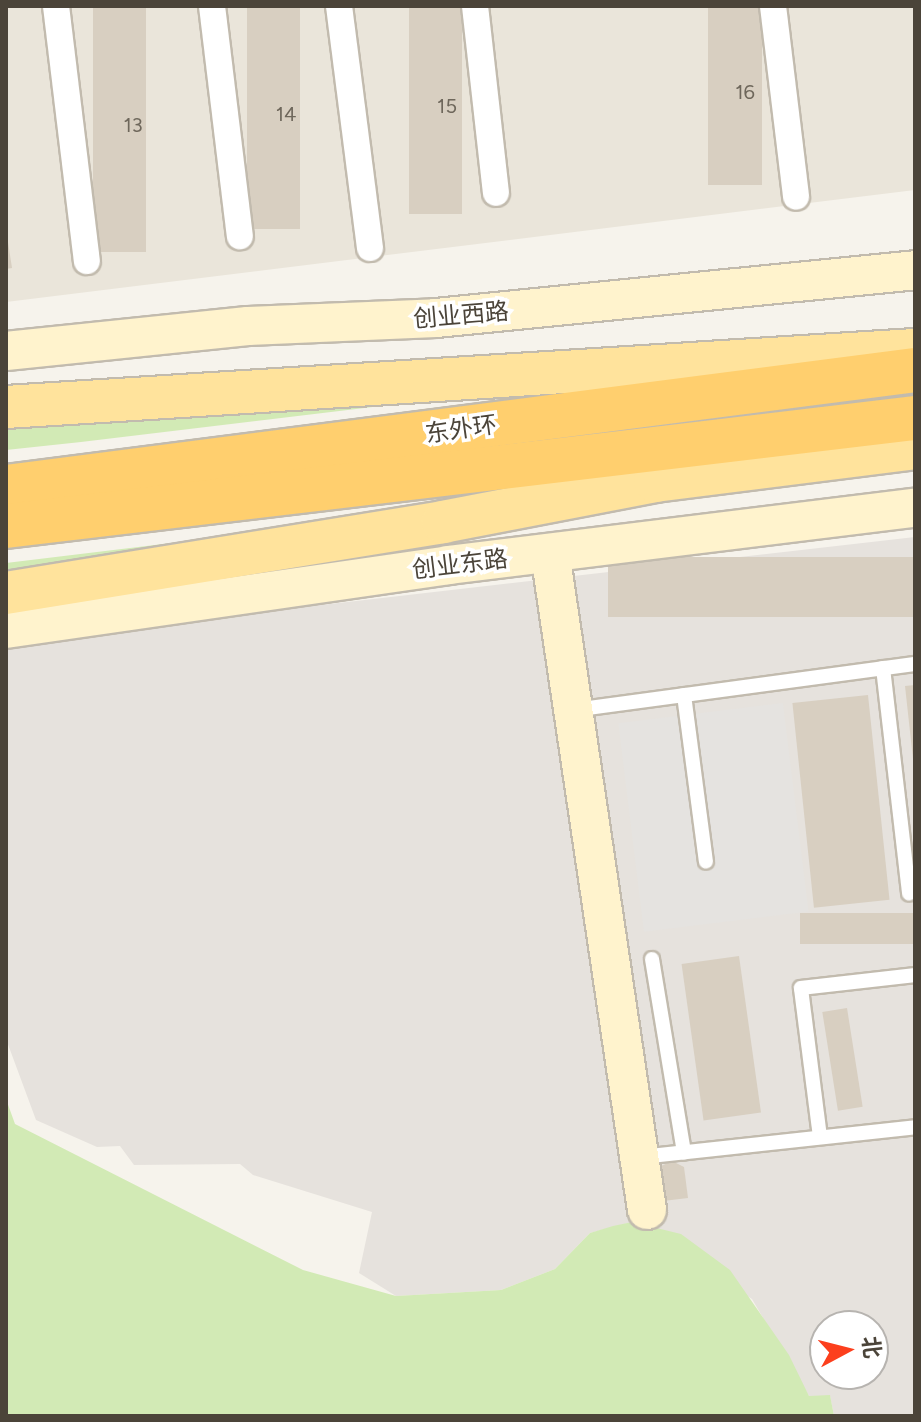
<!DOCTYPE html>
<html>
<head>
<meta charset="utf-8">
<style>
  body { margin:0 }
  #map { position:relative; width:921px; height:1422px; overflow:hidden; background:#f6f3ec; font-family:Figtree,"Noto Sans SC",sans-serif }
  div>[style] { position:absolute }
  .residential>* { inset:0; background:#eae5da }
  .industrial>* { inset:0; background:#e6e2dd }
  .green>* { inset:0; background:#d2eab5 }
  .parking>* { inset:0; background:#e5e3e0; transform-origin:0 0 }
  .building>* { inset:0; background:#d8cfc1; transform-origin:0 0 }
  .roads { filter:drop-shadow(2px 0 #c2bbae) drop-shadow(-2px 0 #c2bbae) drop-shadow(0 2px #c2bbae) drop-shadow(0 -2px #c2bbae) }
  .lane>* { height:14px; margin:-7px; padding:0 7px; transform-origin:7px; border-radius:7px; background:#fff }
  .street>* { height:26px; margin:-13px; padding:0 13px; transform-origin:13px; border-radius:13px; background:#fff }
  .secondary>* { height:38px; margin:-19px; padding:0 19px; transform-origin:19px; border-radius:19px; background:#fff3cd }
  .primary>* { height:42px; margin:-21px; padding:0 21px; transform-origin:21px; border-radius:21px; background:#ffe39c }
  .highway>* { height:44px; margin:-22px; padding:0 22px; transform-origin:22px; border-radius:22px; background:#ffcf6e }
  span { translate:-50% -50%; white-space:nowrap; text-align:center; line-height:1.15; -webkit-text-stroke:7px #fff; paint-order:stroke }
  .number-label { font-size:20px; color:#6e675b }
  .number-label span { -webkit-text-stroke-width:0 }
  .street-label { font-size:24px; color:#4b4439 }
  .frame { position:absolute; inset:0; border:8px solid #4b4439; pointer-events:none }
  .north { position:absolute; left:809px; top:1310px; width:80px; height:80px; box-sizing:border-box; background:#fff; border:2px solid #b7b4b0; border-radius:50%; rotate:83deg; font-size:22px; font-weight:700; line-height:32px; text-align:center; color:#4b4439 }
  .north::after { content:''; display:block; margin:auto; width:28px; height:36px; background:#fc3f1d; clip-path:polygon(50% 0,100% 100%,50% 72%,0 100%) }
</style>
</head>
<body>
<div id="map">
  <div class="residential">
    <div style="clip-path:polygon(6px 6px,915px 6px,915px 190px,6px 302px)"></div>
  </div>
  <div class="industrial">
    <div style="clip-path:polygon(evenodd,915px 537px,915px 1416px,834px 1416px,830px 1396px,809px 1396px,752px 1299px,632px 1222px,590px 1233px,555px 1269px,501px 1290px,396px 1296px,359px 1273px,372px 1212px,253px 1175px,240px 1164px,134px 1165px,120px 1146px,97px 1147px,36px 1120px,6px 1039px,6px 641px,915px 537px,825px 1326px,873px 1326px,873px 1374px,825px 1374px,825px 1326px)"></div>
  </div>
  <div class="green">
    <div style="clip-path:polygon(613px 378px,81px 442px,6px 450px,6px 425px)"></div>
    <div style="clip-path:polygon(320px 525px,6px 574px,6px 563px)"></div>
    <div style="clip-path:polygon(6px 1099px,15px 1124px,303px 1270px,396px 1296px,501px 1290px,555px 1269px,590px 1233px,613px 1226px,632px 1222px,681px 1234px,730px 1270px,789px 1355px,809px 1396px,830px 1395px,834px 1416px,6px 1416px)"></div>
  </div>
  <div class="parking">
    <div style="left:783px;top:703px;width:210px;height:166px;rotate:83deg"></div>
  </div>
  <div class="building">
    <div style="left:93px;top:6px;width:53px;height:246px"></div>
    <div style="left:247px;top:6px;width:53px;height:223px"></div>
    <div style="left:409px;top:6px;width:53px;height:208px"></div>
    <div style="left:708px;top:6px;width:54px;height:179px"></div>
    <div style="clip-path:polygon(6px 229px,12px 268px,6px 269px)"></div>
    <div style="left:915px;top:557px;width:60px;height:307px;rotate:90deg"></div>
    <div style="clip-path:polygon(915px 685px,915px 759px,913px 759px,905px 686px)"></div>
    <div style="left:868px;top:695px;width:206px;height:76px;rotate:84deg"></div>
    <div style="left:915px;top:913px;width:31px;height:115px;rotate:90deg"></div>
    <div style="left:739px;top:956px;width:158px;height:58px;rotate:82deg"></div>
    <div style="left:847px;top:1008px;width:100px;height:25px;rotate:81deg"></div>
    <div style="clip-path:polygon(672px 1161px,684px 1167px,688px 1198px,663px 1201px,659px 1167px)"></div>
  </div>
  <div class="roads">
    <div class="lane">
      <div style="left:883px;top:668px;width:227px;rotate:83.4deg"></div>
      <div style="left:684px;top:695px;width:168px;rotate:82.5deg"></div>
      <div style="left:574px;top:710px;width:344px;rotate:-7.7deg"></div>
      <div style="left:652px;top:959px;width:196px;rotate:80.6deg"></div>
      <div style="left:820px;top:1137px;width:150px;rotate:-97.3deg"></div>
      <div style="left:801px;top:988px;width:115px;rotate:-6.5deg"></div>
      <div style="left:641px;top:1157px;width:276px;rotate:-6.2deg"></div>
    </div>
    <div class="street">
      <div style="left:56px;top:6px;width:257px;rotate:83.1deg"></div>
      <div style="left:212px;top:6px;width:232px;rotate:83.1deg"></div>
      <div style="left:339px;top:6px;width:244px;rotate:82.7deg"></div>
      <div style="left:475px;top:6px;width:188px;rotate:83.6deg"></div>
      <div style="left:773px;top:6px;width:192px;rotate:83.1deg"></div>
    </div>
    <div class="secondary">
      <div style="left:6px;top:351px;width:243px;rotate:-5.9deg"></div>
      <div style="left:248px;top:326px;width:188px;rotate:-2.4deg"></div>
      <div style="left:436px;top:318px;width:481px;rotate:-5.7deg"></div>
      <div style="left:550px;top:553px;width:664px;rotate:81.6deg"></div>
      <div style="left:6px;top:629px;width:447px;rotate:-8.2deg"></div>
      <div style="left:448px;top:565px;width:470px;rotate:-7deg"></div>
    </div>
    <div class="primary">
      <div style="left:6px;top:407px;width:911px;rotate:-3.59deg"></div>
      <div style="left:6px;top:593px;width:443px;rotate:-9.2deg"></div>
      <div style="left:443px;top:522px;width:216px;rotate:-10.9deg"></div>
      <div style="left:655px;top:481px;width:262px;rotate:-7.2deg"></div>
    </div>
    <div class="highway">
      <div style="left:6px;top:487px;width:916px;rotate:-7.33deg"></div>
      <div style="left:6px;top:526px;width:915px;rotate:-6.78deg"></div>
    </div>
  </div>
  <div class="number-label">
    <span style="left:745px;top:92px">16</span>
    <span style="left:447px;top:106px">15</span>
    <span style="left:286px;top:114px">14</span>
    <span style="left:133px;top:125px">13</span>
  </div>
  <div class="street-label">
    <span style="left:461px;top:315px;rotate:-5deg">创业西路</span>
    <span style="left:461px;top:429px;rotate:-8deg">东外环</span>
    <span style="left:460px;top:564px;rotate:-7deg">创业东路</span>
  </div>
  <div class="frame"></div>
  <div class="north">北</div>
</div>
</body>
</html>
